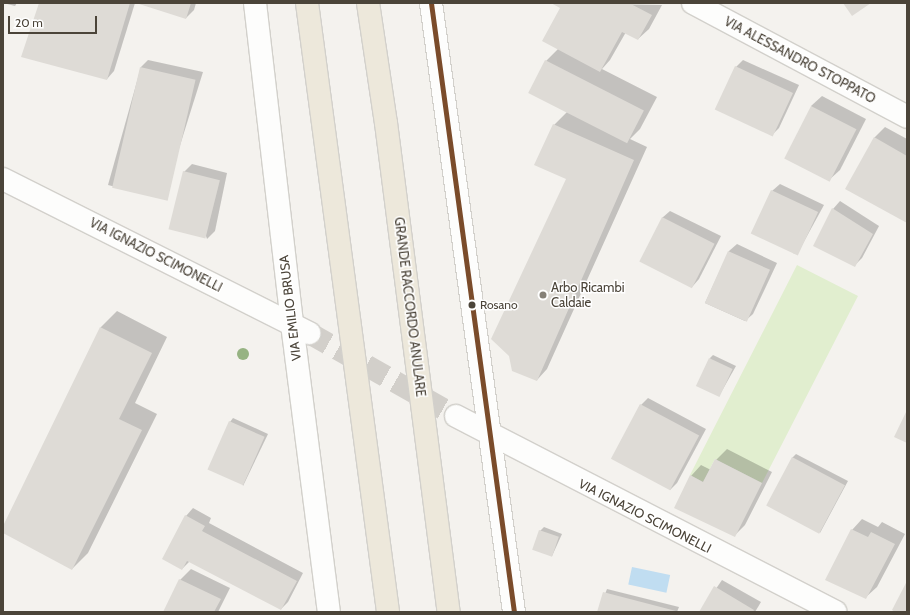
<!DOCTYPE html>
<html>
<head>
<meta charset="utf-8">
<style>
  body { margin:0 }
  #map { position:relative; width:910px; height:615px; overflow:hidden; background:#f4f2ee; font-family:Cabin,sans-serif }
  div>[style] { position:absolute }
  .green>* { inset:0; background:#e1eecf }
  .water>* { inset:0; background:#c0ddf1; transform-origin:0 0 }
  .shadow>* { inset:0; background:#0003 }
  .building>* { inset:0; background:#dedbd6; transform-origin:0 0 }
  .minor-tunnel>* { height:22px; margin-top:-11px; transform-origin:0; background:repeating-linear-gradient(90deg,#d2cfca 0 22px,transparent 0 33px) }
  .roads { filter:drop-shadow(1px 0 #d2d0cb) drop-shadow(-1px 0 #d2d0cb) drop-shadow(0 1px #d2d0cb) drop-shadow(0 -1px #d2d0cb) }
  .minor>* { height:22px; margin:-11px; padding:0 11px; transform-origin:11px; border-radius:11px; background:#fdfdfc }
  .motorway>* { height:22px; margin:-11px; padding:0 11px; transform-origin:11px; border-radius:11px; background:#ede8db }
  .bus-1>* { height:5px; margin:-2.5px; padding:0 2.5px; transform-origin:2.5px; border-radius:2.5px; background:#7a4b2a }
  .trees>* { width:12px; height:12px; margin:-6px; border-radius:50%; background:#96b382 }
  .dots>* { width:11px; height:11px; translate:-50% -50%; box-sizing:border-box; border:2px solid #fff; border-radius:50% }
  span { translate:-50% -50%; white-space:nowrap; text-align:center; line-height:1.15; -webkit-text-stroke:3px #fff; paint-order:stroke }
  .bus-label { font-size:12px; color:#4b4439 }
  .left { translate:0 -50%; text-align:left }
  .street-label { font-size:13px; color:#4b4439 }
  .poi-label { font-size:13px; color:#4b4439 }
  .frame { position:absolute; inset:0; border:4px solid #4b4439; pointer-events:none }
  .scale { position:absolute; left:8px; top:16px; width:89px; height:18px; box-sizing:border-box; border:2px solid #4b4439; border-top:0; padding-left:5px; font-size:12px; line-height:14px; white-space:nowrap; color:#4b4439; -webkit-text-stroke:3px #fff; paint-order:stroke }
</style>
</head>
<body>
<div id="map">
  <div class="green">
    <div style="clip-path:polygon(797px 265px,858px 296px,762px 483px,715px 459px,703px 482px,690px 475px)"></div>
  </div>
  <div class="water">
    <div style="left:632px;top:567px;width:39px;height:18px;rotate:12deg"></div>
  </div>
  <div class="shadow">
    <div style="clip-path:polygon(3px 3px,17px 3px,15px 6px)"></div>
    <div style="clip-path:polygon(40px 3px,135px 3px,114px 71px,107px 79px,23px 56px)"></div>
    <div style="clip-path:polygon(138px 3px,196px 3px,194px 10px,186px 18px)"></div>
    <div style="clip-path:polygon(553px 3px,662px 5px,649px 29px,638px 39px,626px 32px,610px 60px,602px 69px,657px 97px,640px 129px,630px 139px,647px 147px,547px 369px,537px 380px,509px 355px,568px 179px,554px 125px,567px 112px,546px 61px,558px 49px,561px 7px)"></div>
    <div style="clip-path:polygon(148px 60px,203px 72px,166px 190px,159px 198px,108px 185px,141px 67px)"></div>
    <div style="clip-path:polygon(743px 60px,799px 85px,779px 128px,772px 135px,736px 67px)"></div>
    <div style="clip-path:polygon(822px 96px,866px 119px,840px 170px,829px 180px,811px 106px)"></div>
    <div style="clip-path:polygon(885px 127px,907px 139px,907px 222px,874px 138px)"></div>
    <div style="clip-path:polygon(192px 164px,227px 173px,215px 231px,207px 239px,184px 172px)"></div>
    <div style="clip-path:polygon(780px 184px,824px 205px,801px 247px,794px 254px,772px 191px)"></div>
    <div style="clip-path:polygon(840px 201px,879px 226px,862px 258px,854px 266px,833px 209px)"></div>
    <div style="clip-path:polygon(670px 211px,721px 236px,699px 279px,692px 287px,662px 218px)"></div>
    <div style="clip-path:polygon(737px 244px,777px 263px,753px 314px,745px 321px,705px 303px,729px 251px)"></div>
    <div style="clip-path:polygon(117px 311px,167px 337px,135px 403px,157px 414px,88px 553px,72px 569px,3px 532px,3px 528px,101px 327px)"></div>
    <div style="clip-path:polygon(713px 355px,736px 366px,719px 396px,710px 358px)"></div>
    <div style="clip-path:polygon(648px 398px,706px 429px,677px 483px,670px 490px,641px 405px)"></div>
    <div style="clip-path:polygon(233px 418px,268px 434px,243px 486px,230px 422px)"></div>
    <div style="clip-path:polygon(727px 449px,772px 472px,745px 525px,734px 536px,691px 476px,701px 465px,711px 470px,716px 460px)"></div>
    <div style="clip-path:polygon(796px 454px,848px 481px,820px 533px,792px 458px)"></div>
    <div style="clip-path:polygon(193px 508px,211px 518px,209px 523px,303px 573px,288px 602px,281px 609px,190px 561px,182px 569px,186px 516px)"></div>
    <div style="clip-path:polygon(862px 519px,878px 527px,882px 522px,905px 534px,877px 587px,866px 597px,852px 530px)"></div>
    <div style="clip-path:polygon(544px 527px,562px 534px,552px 556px,540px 531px)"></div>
    <div style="clip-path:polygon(191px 569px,230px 588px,218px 612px,164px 612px,180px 580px)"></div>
    <div style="clip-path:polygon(722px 580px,761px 602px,755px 612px,700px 612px)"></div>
    <div style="clip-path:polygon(607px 589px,679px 607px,677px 612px,598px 612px)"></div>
  </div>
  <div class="building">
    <div style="clip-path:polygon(39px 3px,130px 3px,107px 80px,21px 57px)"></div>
    <div style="clip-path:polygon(136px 3px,191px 3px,186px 19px)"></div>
    <div style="clip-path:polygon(551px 3px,629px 3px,652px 15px,638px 40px,622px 32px,600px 72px,542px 41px,560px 8px)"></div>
    <div style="clip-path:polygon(843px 3px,871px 3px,852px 16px)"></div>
    <div style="left:545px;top:60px;width:111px;height:37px;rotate:27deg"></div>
    <div style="left:735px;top:66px;width:64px;height:48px;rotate:25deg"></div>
    <div style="left:140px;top:67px;width:57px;height:124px;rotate:13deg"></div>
    <div style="left:811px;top:106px;width:51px;height:59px;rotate:27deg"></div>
    <div style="clip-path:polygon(553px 124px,634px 160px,537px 381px,512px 371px,509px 356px,491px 339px,566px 179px,534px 165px)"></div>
    <div style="clip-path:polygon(874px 137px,907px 156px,907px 223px,845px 189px)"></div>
    <div style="left:183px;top:171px;width:38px;height:60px;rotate:14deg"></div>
    <div style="left:771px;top:190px;width:52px;height:48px;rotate:25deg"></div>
    <div style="clip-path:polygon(832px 208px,873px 234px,855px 267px,813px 246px)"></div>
    <div style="left:662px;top:217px;width:59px;height:50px;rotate:27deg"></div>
    <div style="left:728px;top:251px;width:46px;height:57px;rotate:24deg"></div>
    <div style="clip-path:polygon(100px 327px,152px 353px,119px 419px,142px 430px,72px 570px,3px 533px,3px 526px)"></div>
    <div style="left:709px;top:358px;width:26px;height:31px;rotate:25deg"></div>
    <div style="left:640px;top:404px;width:67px;height:62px;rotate:28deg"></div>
    <div style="clip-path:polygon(907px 410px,907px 443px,894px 437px)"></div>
    <div style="left:229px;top:421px;width:39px;height:53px;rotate:24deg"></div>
    <div style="left:792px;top:457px;width:60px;height:55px;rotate:28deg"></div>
    <div style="clip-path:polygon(715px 459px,762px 483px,735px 537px,674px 508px,690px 475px,703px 482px)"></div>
    <div style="clip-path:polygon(185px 515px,205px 526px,202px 531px,297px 581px,281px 610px,187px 561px,182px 570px,162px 559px)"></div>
    <div style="clip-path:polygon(851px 529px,868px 537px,871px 532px,895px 544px,866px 599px,825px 580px)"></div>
    <div style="left:539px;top:530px;width:21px;height:21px;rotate:19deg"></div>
    <div style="clip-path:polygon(179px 579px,221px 599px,214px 612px,163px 612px)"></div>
    <div style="clip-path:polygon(907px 581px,907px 612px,895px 612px,892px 610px)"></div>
    <div style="clip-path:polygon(714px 586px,754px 610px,753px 612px,699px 612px)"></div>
    <div style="clip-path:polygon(603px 592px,676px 611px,675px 612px,597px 612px)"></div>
  </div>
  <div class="minor-tunnel">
    <div style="left:309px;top:333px;width:169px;rotate:29.5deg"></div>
  </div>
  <div class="roads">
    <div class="minor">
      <div style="left:255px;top:3px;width:323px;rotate:83.4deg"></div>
      <div style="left:292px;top:324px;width:290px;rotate:82.7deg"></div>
      <div style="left:431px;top:3px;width:615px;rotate:82.24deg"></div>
      <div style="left:693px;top:3px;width:242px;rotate:28deg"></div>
      <div style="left:3px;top:179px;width:343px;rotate:26.7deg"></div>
      <div style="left:456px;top:416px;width:427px;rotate:27.3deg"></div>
    </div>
    <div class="motorway">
      <div style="left:307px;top:3px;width:614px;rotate:82.42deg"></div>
      <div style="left:368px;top:3px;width:121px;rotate:81.5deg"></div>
      <div style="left:386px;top:123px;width:493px;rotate:82.7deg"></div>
    </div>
  </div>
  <div class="bus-1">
    <div style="left:431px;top:3px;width:615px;rotate:82.24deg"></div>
  </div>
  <div class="trees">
    <div style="left:243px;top:354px"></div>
  </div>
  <div class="dots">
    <div style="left:543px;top:295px;background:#868178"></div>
    <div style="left:472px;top:305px;background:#4b4439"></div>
  </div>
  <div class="bus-label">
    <span class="left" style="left:480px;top:305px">Rosano</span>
  </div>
  <div class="street-label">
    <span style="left:800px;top:60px;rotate:28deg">VIA ALESSANDRO STOPPATO</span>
    <span style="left:156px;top:255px;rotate:27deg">VIA IGNAZIO SCIMONELLI</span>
    <span style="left:410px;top:307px;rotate:83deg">GRANDE RACCORDO ANULARE</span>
    <span style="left:290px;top:308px;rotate:-97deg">VIA EMILIO BRUSA</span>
    <span style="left:645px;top:516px;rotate:27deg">VIA IGNAZIO SCIMONELLI</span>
  </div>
  <div class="poi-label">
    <span class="left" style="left:551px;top:295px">Arbo Ricambi<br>Caldaie</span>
  </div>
  <div class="frame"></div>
  <div class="scale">20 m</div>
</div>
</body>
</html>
